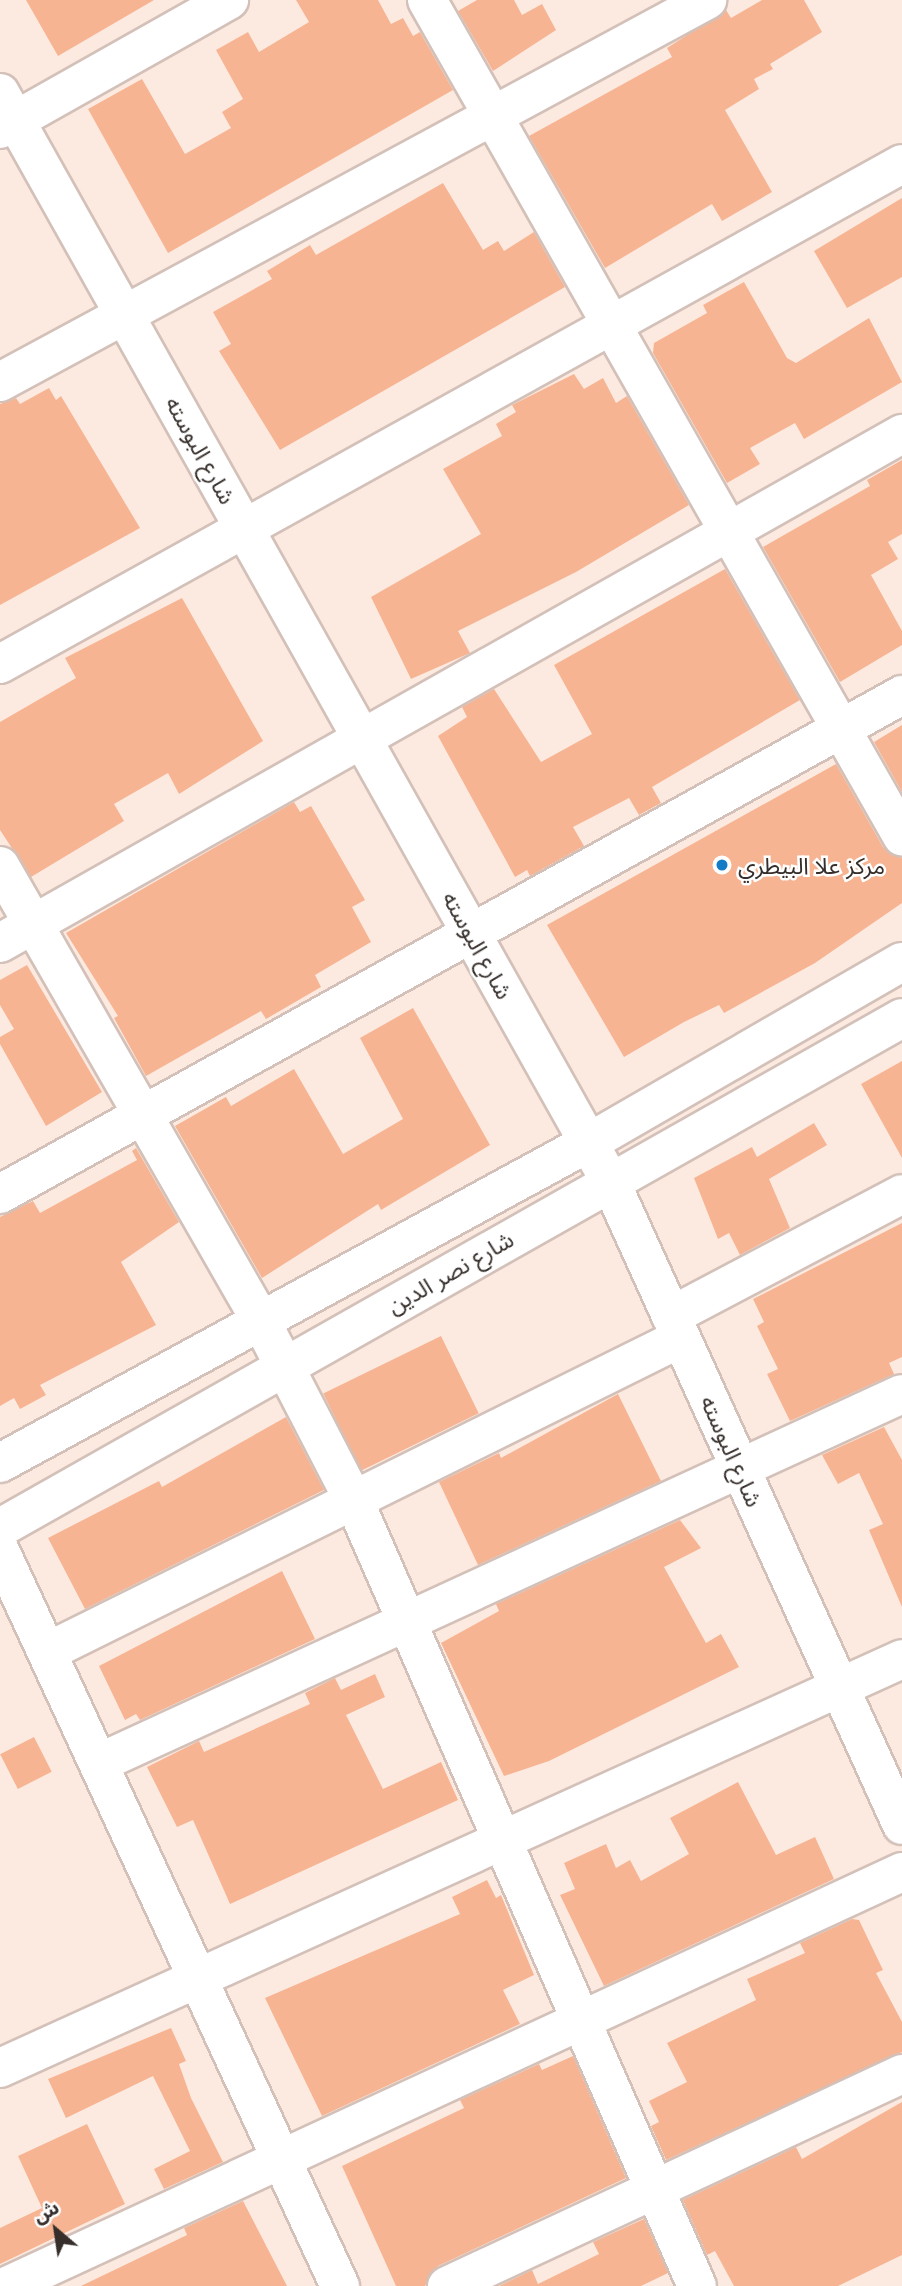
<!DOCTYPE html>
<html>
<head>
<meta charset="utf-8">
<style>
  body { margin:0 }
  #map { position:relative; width:902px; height:2286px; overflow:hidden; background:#fceae1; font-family:"Open Sans","Noto Sans Arabic",sans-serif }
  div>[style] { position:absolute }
  .building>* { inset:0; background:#f7b492; transform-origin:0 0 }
  .roads { filter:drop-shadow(2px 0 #d3c1b9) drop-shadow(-2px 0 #d3c1b9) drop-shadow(0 2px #d3c1b9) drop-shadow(0 -2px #d3c1b9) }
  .minor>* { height:38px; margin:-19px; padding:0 19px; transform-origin:19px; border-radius:19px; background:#fff }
  .dots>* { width:19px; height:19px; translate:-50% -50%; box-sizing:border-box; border:4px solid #fff; border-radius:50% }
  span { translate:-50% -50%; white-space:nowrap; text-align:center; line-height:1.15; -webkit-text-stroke:5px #fff; paint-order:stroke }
  .street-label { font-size:23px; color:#352e2b }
  .poi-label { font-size:23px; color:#352e2b }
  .left { translate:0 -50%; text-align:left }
  .north { position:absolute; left:21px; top:2195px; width:70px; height:70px; -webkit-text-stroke:5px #fff; paint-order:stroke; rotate:331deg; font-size:19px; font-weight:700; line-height:28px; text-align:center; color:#352e2b }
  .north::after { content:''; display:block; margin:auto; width:24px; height:32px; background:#352e2b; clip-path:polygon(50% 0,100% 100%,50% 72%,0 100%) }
</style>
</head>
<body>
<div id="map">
  <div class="building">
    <div style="clip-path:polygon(26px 0,154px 0,58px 56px)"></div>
    <div style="clip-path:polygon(296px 0,378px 0,391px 24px,403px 18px,413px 36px,420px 32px,453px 90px,168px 253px,88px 109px,142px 79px,185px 154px,231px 128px,222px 112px,243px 99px,216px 50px,248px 32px,259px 52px,309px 22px)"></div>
    <div style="clip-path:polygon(477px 0,514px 0,522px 15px,542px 4px,556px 30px,493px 71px,458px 11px)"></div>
    <div style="clip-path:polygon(762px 0,804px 0,822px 32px,770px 64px,773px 69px,754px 79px,759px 89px,725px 110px,772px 192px,722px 221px,712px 204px,605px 268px,529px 136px,672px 57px,667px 48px,726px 10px,731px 18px)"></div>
    <div style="clip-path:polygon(443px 183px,483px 250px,498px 241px,504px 251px,534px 232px,565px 287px,280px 450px,219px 351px,231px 344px,213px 312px,272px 279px,267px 271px,310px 245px,316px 255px)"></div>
    <div style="clip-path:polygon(902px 198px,902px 277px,847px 308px,814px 251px)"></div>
    <div style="clip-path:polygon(744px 282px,787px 358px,796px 363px,869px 318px,902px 382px,804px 439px,795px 423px,750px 448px,760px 464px,727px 483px,653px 353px,654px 343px,707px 313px,703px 305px)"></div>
    <div style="clip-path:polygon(574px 374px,584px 389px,603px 378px,616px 403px,627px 396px,689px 505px,576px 572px,458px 631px,470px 653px,411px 679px,371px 597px,481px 534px,443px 469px,502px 436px,496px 424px,516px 412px,512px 405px)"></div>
    <div style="clip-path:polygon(49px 388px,56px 400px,61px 396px,140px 528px,0 605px,0 404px,16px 398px,20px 404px)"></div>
    <div style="clip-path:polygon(902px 460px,902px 534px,888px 542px,898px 559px,871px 575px,902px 631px,902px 645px,840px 682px,763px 547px,870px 486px,867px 480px)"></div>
    <div style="clip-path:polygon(725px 569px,800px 700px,652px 787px,661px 803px,639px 815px,629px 798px,573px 827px,584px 846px,530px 876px,527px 870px,515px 877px,438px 736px,467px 717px,462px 707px,494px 689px,541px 762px,592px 734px,554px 665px)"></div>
    <div style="clip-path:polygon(182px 598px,263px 741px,179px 794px,168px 773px,114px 804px,124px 821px,31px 877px,0 830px,0 722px,76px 678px,65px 658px)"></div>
    <div style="clip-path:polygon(902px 725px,902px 792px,874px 742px)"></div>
    <div style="clip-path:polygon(836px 764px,883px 847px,902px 858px,902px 903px,815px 963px,724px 1013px,719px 1005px,684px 1022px,624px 1057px,547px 925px)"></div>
    <div style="clip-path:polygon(294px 802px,300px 812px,311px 806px,365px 900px,352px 907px,371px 942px,315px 975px,321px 987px,266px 1019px,261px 1011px,146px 1076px,114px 1018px,118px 1016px,66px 933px)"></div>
    <div style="clip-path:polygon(27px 965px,102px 1092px,46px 1126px,0 1044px,0 1037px,14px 1029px,0 1005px,0 980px)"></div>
    <div style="clip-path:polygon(413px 1008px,490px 1145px,381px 1210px,378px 1204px,262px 1278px,175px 1126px,226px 1097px,231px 1106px,294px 1069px,343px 1154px,403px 1119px,360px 1038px)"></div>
    <div style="clip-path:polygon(902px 1061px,902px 1158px,861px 1084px)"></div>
    <div style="clip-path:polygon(814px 1123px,827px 1145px,769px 1179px,790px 1228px,740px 1255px,729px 1233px,718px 1239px,694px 1178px,752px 1147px,757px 1157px)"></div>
    <div style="clip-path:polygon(136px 1148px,179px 1222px,121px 1262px,156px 1325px,40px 1385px,46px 1395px,20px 1409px,14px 1398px,0 1406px,0 1217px,33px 1201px,40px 1213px,137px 1160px,132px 1151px)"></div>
    <div style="clip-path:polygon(902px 1223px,902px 1357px,889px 1363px,894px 1374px,790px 1421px,767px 1374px,778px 1369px,757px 1326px,764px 1322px,753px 1299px)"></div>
    <div style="left:441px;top:1336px;width:86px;height:131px;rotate:64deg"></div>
    <div style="clip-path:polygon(618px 1394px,661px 1481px,478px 1565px,439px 1482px,499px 1453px,501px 1458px)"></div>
    <div style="clip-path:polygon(286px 1417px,324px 1490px,85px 1609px,48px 1538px,159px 1481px,162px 1487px)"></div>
    <div style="clip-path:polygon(884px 1427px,902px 1460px,902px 1607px,869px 1530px,883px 1524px,859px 1473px,838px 1484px,822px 1455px)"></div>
    <div style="clip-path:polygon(680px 1520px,701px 1548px,664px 1567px,706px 1643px,721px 1634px,739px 1667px,549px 1761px,504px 1776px,441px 1643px,499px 1611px,496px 1604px)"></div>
    <div style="clip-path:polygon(282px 1571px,315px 1639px,140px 1720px,136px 1714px,125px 1720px,99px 1666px)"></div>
    <div style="clip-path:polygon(375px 1674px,385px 1697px,346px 1715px,383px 1789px,441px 1762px,458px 1800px,230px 1904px,193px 1820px,177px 1827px,147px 1767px,199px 1741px,204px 1752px,310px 1704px,305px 1693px,335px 1678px,341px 1690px)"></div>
    <div style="left:34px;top:1737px;width:39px;height:38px;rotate:63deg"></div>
    <div style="clip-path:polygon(738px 1782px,776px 1855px,815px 1837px,834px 1879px,604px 1986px,560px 1895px,575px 1889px,564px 1863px,606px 1844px,616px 1868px,630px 1860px,641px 1881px,689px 1854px,670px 1818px)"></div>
    <div style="clip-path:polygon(487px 1880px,496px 1898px,501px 1895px,534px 1975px,503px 1990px,520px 2024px,322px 2116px,265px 1998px,460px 1914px,452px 1897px)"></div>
    <div style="clip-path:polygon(852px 1919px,859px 1920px,883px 1970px,876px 1973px,902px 2022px,902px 2052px,666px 2160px,651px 2126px,659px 2122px,649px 2101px,687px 2082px,667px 2043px,756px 2000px,747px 1979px,805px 1953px,800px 1943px)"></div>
    <div style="clip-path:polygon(171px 2028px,186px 2061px,179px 2064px,191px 2098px,223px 2162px,164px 2189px,154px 2169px,190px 2151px,153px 2076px,66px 2118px,48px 2079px)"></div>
    <div style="clip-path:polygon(573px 2056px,626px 2178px,438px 2266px,425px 2286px,396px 2286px,342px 2166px,464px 2108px,460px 2100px,539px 2064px,542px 2070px)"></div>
    <div style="clip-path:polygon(902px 2102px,902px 2255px,838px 2286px,734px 2286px,715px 2251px,707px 2255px,683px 2200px,796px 2147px,802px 2159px)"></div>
    <div style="clip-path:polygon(87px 2124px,125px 2204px,0 2264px,0 2228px,42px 2208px,18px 2156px)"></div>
    <div style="clip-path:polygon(243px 2201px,287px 2286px,81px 2286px,187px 2235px,184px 2228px)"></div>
    <div style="clip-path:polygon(644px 2219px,668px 2273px,641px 2286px,499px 2286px,532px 2270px,538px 2284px,599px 2254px,593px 2242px)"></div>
  </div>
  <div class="roads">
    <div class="minor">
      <div style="left:427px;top:0;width:962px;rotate:60.4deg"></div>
      <div style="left:0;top:93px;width:1247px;rotate:60.72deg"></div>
      <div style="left:610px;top:1181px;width:707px;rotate:65.61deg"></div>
      <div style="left:0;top:129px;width:263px;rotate:-29.4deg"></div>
      <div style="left:0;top:382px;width:804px;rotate:-28.38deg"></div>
      <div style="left:0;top:664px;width:1031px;rotate:-29deg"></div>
      <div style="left:0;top:866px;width:525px;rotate:60.16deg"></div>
      <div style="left:261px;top:1321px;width:205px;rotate:62.7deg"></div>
      <div style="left:355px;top:1503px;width:854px;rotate:66.41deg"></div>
      <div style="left:0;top:943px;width:1036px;rotate:-29.44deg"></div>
      <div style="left:0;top:1194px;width:1031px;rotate:-28.95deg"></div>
      <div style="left:671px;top:1316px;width:261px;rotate:-27.8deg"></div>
      <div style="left:0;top:1463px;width:669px;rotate:-28.56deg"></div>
      <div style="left:588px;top:1143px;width:362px;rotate:-30deg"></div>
      <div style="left:0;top:1528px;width:1036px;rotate:-29.48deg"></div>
      <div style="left:0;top:1551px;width:810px;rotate:65.18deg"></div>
      <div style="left:49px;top:1651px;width:705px;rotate:-26.35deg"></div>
      <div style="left:101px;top:1762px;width:881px;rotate:-24.68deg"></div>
      <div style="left:0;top:2068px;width:990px;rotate:-24.39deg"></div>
      <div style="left:7px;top:2286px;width:986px;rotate:-24.82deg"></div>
      <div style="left:447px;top:2286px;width:502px;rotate:-24.98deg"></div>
    </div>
  </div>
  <div class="dots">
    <div style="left:722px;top:865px;background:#147bc6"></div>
  </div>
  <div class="street-label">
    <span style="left:201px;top:450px;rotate:61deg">شارع البوسته</span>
    <span style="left:478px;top:945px;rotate:61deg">شارع البوسته</span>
    <span style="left:450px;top:1272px;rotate:-30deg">شارع نصر الدين</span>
    <span style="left:732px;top:1451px;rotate:66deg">شارع البوسته</span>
  </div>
  <div class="poi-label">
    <span class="left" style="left:738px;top:865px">مركز علا البيطري</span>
  </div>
  <div class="north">ش</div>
</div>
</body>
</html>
